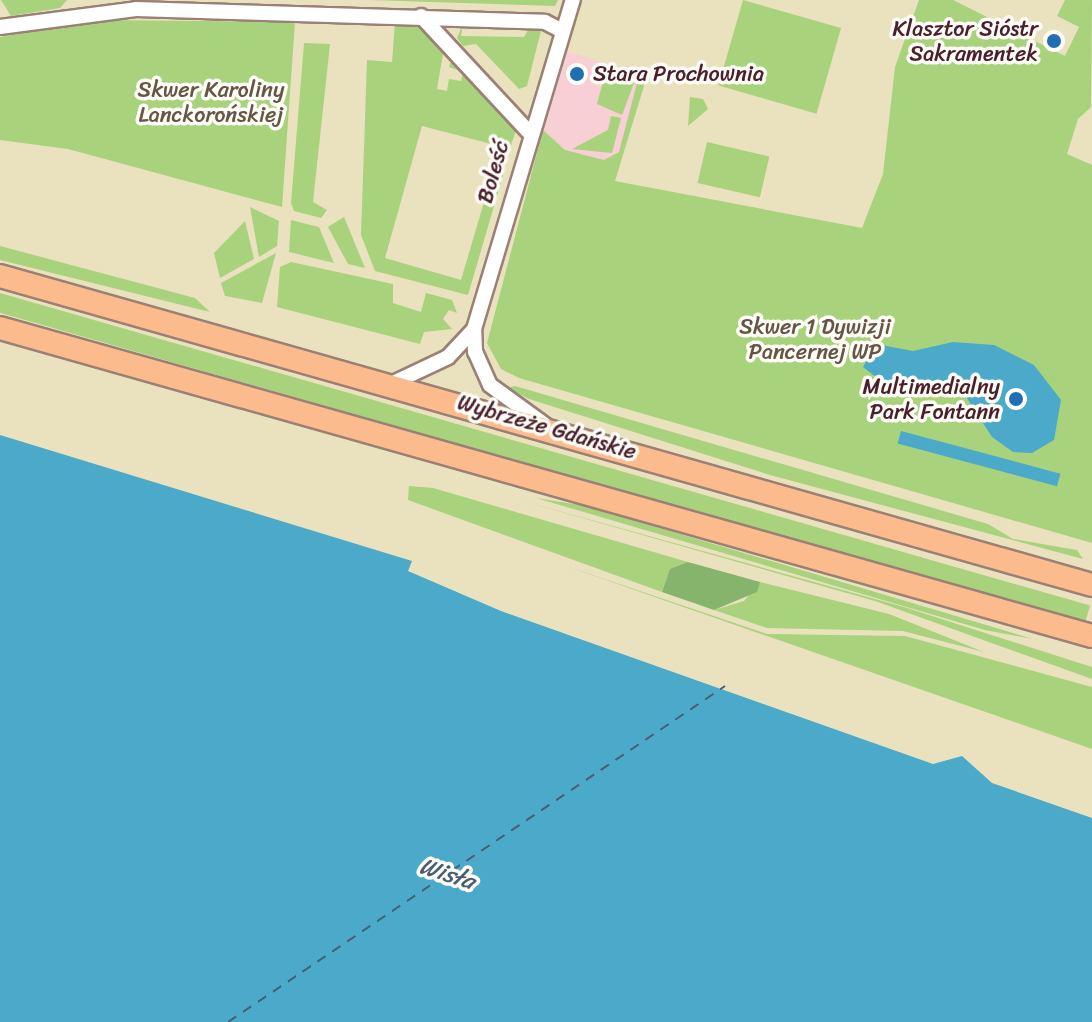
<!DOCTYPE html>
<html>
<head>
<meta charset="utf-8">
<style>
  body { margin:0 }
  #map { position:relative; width:1092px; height:1022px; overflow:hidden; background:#eae1bf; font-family:Sriracha,sans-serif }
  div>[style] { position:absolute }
  .built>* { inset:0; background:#f7cfd5 }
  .green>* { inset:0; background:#a9d27d; transform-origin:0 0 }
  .forest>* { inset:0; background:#86b46c }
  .water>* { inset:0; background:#4ba9c9; transform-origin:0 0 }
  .ferry>* { height:2px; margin-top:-1px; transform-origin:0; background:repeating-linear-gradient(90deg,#4a5d72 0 10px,transparent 0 18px) }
  .roads { filter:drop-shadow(2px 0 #9a8075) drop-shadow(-2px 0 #9a8075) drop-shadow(0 2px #9a8075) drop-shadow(0 -2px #9a8075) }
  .street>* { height:14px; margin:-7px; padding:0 7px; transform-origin:7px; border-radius:7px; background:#fff }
  .primary>* { height:22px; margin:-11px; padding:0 11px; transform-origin:11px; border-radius:11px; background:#fbbb8c }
  .dots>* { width:22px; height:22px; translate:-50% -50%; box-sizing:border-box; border:4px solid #fdfcf7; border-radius:50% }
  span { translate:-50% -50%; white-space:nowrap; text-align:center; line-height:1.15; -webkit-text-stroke:7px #fdfcf7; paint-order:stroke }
  .poi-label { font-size:22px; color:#4a1f2b }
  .right { translate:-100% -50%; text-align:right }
  .left { translate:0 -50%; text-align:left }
  .park-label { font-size:22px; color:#654 }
  .street-label { font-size:22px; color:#4a1f2b }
  .water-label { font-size:24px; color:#4a5d72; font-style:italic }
</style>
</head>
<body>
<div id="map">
  <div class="built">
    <div style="clip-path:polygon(563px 50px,647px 76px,615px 181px,579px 164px,543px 130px)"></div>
  </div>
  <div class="green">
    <div style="clip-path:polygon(1px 0,67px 0,60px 8px,11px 16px)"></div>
    <div style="clip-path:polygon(369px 0,558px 0,555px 6px)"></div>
    <div style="left:743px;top:0;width:102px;height:89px;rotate:16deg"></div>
    <div style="clip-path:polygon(919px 0,953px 0,1065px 56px,1079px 27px,1057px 16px,1065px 0,1092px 0,1091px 107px,1078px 119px,1067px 154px,1092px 165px,1092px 543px,519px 378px,501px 369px,487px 343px,543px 130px,565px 150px,604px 160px,619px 152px,637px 83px,608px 64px,647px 76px,615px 181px,862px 228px,883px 174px,895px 67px)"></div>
    <div style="clip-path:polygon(98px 20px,295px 22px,282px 207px,68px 149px,0 140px,0 37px)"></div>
    <div style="clip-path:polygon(395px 23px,419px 25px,444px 48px,437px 89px,447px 91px,449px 79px,461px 81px,463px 72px,449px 67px,452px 58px,517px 128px,508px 153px,499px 153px,499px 146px,422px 126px,385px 258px,461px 280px,495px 165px,504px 172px,468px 295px,375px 271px,361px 235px,367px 60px,392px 62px)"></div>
    <div style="clip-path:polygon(463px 24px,461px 36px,524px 37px,531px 25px,542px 27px,527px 86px,519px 89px,476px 44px,463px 46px,457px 38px)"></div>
    <div style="clip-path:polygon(304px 43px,330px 44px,313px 202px,327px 210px,321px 218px,294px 211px,291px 203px)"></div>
    <div style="clip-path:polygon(606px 70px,634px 83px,622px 115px,597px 104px)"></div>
    <div style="clip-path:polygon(690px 97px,703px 99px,708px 109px,688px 126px)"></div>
    <div style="clip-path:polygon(611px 116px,621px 118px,612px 153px,572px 149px,608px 130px)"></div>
    <div style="left:707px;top:142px;width:64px;height:42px;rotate:13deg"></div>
    <div style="clip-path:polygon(250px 207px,279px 221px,277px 246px,259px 257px)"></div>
    <div style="clip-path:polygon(344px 217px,365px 268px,348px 264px,328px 227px)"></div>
    <div style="clip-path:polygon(291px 220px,319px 227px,334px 263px,289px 252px)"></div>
    <div style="clip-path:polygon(245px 221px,254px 259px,220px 278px,214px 253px)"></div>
    <div style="clip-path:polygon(0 246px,195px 298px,210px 312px,0 260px)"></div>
    <div style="clip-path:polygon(276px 253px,262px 303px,225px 296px,221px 283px)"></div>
    <div style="clip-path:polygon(291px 262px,393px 284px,393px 303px,421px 312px,426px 293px,452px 300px,457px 313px,449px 310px,443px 319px,452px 329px,424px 332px,420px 344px,277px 307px,280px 267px)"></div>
    <div style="left:0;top:293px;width:1134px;height:19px;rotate:16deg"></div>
    <div style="clip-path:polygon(515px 386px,988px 524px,1013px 539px,1077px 550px,1083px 559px,770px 475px,529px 399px,508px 388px)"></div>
    <div style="clip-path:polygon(409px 486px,433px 488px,688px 562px,670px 570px,662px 592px,408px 500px)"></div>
    <div style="clip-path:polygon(512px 498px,904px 607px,1092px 667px,1092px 679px,875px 601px)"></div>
    <div style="clip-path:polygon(536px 498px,586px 506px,1033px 639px,985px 630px)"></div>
    <div style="clip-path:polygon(563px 565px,767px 634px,905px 636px,1092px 687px,1092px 749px)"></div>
    <div style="clip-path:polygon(760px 582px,889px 614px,984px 652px,903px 631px,767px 628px,714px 610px,744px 601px)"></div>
  </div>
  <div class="forest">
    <div style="clip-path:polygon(688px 562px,760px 582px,757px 592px,714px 610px,662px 592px,670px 569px)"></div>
  </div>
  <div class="water">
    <div style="clip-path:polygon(953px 342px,994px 345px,1034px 365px,1061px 400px,1054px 440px,1032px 453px,1013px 452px,992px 437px,963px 392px,891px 389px,863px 367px,876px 344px,913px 351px)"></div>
    <div style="left:901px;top:431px;width:165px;height:13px;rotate:15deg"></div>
    <div style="clip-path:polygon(0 435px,412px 561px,408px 571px,501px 611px,933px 764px,962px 756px,992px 783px,1092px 818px,1092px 1022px,0 1022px)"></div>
  </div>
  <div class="ferry">
    <div style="left:228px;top:1022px;width:600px;rotate:-34.06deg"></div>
  </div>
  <div class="roads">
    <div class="street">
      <div style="left:421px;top:16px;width:157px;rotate:47.1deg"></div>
      <div style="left:0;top:27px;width:137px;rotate:-7.5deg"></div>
      <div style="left:136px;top:9px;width:409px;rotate:1.8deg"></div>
      <div style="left:545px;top:22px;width:18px;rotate:27deg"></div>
      <div style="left:391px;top:384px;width:63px;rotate:-25.3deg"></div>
      <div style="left:448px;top:357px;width:38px;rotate:-47deg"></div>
      <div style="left:545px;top:425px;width:68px;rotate:-144deg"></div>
      <div style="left:490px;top:385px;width:36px;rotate:-114deg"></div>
      <div style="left:475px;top:352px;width:23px;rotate:-92deg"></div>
      <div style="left:474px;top:329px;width:344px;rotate:-73.3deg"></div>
    </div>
    <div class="primary">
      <div style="left:0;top:276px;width:1135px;rotate:15.8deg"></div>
      <div style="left:0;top:328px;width:1135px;rotate:15.75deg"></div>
    </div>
  </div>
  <div class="dots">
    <div style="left:1054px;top:41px;background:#1f6fb2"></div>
    <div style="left:577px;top:74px;background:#1f6fb2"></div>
    <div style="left:1016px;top:399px;background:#1f6fb2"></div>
  </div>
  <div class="poi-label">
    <span class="right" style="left:1038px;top:41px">Klasztor Sióstr<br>Sakramentek</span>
    <span class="left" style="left:593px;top:74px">Stara Prochownia</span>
    <span class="right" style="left:1000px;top:399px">Multimedialny<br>Park Fontann</span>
  </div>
  <div class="park-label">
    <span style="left:211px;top:102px">Skwer Karoliny<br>Lanckorońskiej</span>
    <span style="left:815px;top:339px">Skwer 1 Dywizji<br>Pancernej WP</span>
  </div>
  <div class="street-label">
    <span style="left:493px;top:172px;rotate:-74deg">Boleść</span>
    <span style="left:547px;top:427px;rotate:16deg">Wybrzeże Gdańskie</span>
  </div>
  <div class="water-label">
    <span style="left:447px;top:874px;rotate:18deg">Wisła</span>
  </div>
</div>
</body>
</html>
